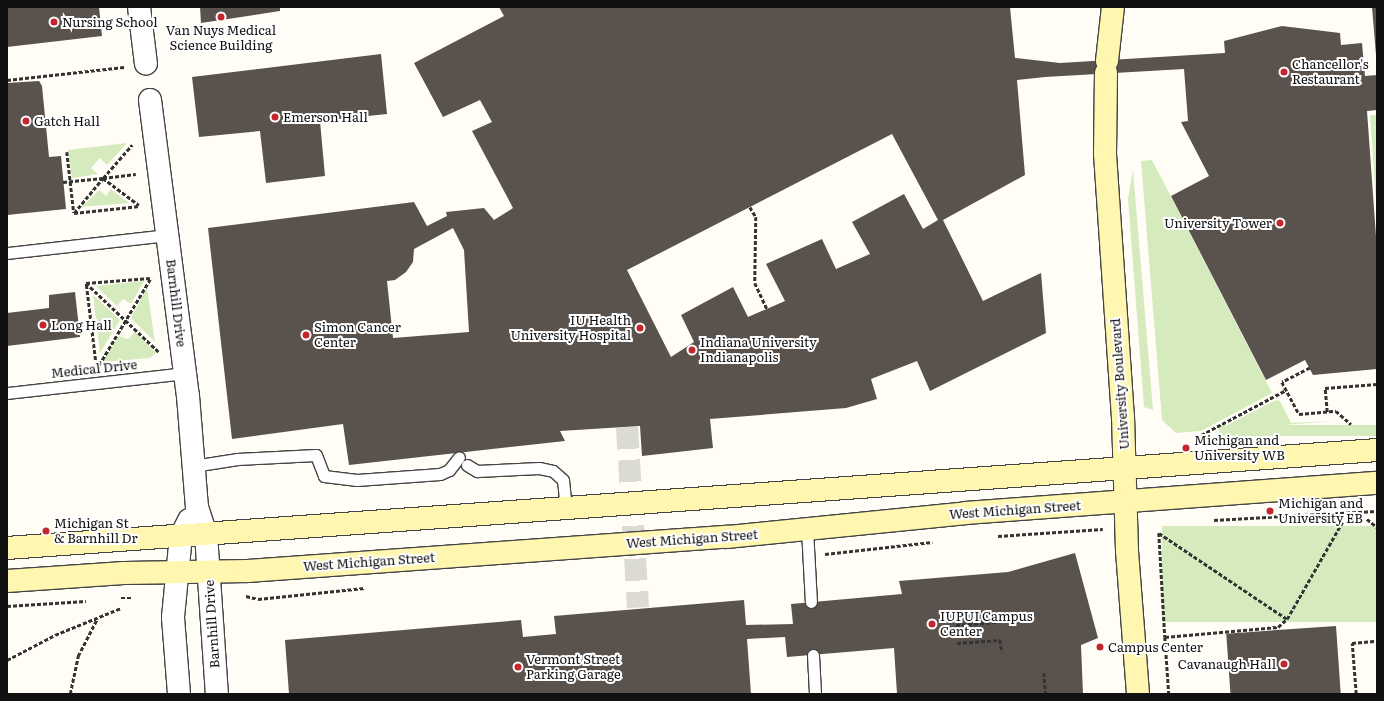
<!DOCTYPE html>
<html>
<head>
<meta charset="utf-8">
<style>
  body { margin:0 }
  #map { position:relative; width:1384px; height:701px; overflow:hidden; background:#fffdf5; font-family:Literata,serif }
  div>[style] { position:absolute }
  .green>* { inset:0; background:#d5ebbd; transform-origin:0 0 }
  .building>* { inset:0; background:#5a524d; transform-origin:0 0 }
  .street-tunnel>* { height:22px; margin-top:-11px; transform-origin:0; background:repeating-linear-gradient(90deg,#dbdad3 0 22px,transparent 0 33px) }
  .path>* { height:2.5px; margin-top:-1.25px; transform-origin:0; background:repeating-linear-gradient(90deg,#333 0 4px,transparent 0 6px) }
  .roads { filter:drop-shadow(1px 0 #444) drop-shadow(-1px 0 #444) drop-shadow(0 1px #444) drop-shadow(0 -1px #444) }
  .lane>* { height:11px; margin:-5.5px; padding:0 5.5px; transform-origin:5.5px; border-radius:5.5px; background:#fff }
  .street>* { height:22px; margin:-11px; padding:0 11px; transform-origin:11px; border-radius:11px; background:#fff }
  .secondary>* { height:22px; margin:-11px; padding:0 11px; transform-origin:11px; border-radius:11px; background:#fff6b0 }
  .dots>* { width:11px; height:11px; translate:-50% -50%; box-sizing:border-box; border:2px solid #fff; border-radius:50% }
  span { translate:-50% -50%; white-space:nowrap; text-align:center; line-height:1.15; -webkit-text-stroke:4px #fff; paint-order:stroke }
  .poi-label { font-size:13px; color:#111 }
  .left { translate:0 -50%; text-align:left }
  .right { translate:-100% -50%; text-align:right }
  .street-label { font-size:13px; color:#111 }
  .frame { position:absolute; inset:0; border:8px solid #111; pointer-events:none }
</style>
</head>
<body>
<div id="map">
  <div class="green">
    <div style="clip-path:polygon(1370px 115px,1377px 115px,1377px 215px)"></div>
    <div style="clip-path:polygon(127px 143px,107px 165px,100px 158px,91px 168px,98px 174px,72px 178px,68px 150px)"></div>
    <div style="clip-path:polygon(1152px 160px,1272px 393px,1201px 431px,1176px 433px,1162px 420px,1141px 161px)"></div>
    <div style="clip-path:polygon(1133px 170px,1153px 410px,1144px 407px,1128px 199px)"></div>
    <div style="clip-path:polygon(111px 189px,129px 203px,82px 207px,99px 190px,106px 196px)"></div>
    <div style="clip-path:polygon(144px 281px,131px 304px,123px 299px,117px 306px,96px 286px)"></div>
    <div style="clip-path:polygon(147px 288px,155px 342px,131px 318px)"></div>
    <div style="clip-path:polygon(93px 295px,120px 320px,100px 353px)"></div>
    <div style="clip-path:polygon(135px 332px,156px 353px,150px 358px,103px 362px,119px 336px,128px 339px)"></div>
    <div style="clip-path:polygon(1276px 400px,1280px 401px,1291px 423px,1335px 421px,1218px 430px)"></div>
    <div style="left:1377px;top:425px;width:11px;height:158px;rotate:90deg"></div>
    <div style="left:1377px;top:526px;width:96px;height:215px;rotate:90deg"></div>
  </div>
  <div class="building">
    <div style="clip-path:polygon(7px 7px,99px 7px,102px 36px,7px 47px)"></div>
    <div style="clip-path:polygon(200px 7px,280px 7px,280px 11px,201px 23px)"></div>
    <div style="clip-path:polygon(evenodd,499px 7px,1010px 7px,1015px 58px,1060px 63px,1225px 53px,1224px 41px,1282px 26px,1340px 33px,1341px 45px,1362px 43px,1365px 76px,1377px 75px,1377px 110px,1367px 111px,1377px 250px,1377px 369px,1313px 375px,1305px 360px,1266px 380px,1171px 196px,1209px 176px,1181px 122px,1188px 121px,1184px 69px,1045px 77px,1017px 80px,1025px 175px,943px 220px,983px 301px,1041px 273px,1046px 333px,930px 391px,917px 361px,871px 379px,877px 399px,846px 408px,710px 419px,713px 448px,642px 456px,640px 426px,560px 431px,565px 441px,349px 465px,343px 424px,232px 439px,208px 228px,414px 202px,427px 226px,447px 216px,446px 212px,484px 208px,494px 220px,513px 208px,472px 131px,492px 122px,480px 100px,443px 117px,414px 63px,504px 16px,499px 7px,892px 134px,938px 220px,923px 229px,904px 194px,852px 222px,870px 254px,836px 269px,822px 239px,766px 264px,785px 301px,748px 317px,733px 287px,681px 315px,694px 342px,671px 357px,627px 270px,892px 134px,499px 7px,453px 228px,464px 250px,469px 332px,393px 338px,387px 281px,395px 280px,406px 272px,413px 262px,414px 249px,453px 228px)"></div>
    <div style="clip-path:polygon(1372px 7px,1377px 7px,1377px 55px,1376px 55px)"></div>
    <div style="clip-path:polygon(381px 54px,387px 114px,320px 121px,325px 176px,266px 183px,260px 131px,199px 137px,192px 77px)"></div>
    <div style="clip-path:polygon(39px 81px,42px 86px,49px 157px,61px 156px,66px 209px,7px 215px,7px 83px)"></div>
    <div style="clip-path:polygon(75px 292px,80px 337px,7px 346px,7px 313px,49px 308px,49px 295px)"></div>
    <div style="clip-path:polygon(1075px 553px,1098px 638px,1081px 645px,1083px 694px,897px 694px,894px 648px,787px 657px,785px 637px,747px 639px,751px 694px,289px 694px,285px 640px,521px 620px,523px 637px,556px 634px,554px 616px,744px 600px,746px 625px,793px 624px,791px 604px,902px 594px,899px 581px,1008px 572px)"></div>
    <div style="left:1336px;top:626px;width:68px;height:110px;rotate:86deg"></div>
  </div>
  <div class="street-tunnel">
    <div style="left:627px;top:427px;width:181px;rotate:86.5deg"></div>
  </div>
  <div class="path">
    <div style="left:7px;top:80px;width:118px;rotate:-6.3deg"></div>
    <div style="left:67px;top:152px;width:61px;rotate:83.5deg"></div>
    <div style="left:74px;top:213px;width:66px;rotate:-6.1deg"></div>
    <div style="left:103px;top:178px;width:45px;rotate:36.9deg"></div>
    <div style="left:63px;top:182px;width:40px;rotate:-5.7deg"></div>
    <div style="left:103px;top:178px;width:44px;rotate:-48.7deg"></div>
    <div style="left:750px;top:207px;width:12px;rotate:59deg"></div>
    <div style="left:756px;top:217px;width:66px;rotate:90.9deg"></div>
    <div style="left:755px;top:283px;width:29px;rotate:65deg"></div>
    <div style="left:74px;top:213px;width:45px;rotate:-50.4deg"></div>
    <div style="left:103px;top:178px;width:33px;rotate:-7deg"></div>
    <div style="left:86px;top:283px;width:64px;rotate:-4.5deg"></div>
    <div style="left:99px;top:365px;width:100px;rotate:-59.3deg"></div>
    <div style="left:96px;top:366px;width:84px;rotate:-96.9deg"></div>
    <div style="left:86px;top:283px;width:100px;rotate:43.4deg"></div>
    <div style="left:1310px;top:368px;width:31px;rotate:153deg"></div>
    <div style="left:1282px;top:382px;width:36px;rotate:62deg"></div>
    <div style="left:1299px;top:414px;width:37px;rotate:-5deg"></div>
    <div style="left:1336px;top:411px;width:20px;rotate:41deg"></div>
    <div style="left:1327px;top:412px;width:24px;rotate:-95deg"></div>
    <div style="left:1325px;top:388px;width:52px;rotate:-4.4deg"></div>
    <div style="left:1201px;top:435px;width:96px;rotate:-27.9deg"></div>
    <div style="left:1367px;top:519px;width:13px;rotate:39deg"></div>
    <div style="left:1214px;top:520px;width:163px;rotate:-3.2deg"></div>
    <div style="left:1159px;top:533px;width:154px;rotate:33.9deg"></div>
    <div style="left:1287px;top:619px;width:113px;rotate:-60.3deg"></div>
    <div style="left:1159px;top:533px;width:104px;rotate:86.7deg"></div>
    <div style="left:1165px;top:637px;width:113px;rotate:-5.1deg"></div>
    <div style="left:1278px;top:627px;width:12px;rotate:-42deg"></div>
    <div style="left:998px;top:536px;width:105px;rotate:-3.8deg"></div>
    <div style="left:825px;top:554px;width:108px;rotate:-6.4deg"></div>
    <div style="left:246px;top:596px;width:12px;rotate:14deg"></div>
    <div style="left:258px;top:599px;width:107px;rotate:-5.9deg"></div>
    <div style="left:121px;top:598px;width:11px"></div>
    <div style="left:7px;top:606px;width:79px;rotate:-3.6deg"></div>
    <div style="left:956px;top:625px;width:41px;rotate:-4.2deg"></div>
    <div style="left:1165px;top:637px;width:57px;rotate:86deg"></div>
    <div style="left:957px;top:643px;width:43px;rotate:-4deg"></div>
    <div style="left:1000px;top:640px;width:12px;rotate:81deg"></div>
    <div style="left:7px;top:660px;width:54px;rotate:-27.5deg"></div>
    <div style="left:55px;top:635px;width:71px;rotate:-22.2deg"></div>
    <div style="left:1044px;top:673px;width:21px;rotate:85deg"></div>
    <div style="left:70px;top:694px;width:39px;rotate:-78deg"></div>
    <div style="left:78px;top:656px;width:42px;rotate:-62.8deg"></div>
    <div style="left:1356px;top:694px;width:51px;rotate:-94.5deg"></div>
    <div style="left:1352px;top:643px;width:25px;rotate:-5deg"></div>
  </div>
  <div class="roads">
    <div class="lane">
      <div style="left:7px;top:253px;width:161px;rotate:-6.4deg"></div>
      <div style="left:7px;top:393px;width:179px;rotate:-6.4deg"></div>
      <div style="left:467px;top:465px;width:12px;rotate:31deg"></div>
      <div style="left:477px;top:471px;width:62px;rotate:-2.8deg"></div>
      <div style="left:539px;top:468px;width:14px;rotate:12deg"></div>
      <div style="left:553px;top:471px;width:13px;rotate:42deg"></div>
      <div style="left:563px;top:480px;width:28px;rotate:84deg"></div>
      <div style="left:193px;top:466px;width:45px;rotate:-9deg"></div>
      <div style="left:237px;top:459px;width:79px;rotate:-2.9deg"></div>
      <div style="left:316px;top:455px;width:22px;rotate:69deg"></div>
      <div style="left:324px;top:476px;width:33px;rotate:7deg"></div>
      <div style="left:357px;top:480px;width:83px;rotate:-4.1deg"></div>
      <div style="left:440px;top:474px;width:10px;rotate:-24deg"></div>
      <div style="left:449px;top:470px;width:16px;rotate:-52deg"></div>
      <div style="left:807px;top:529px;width:73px;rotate:86.9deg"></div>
      <div style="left:813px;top:655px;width:39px;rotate:87deg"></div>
    </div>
    <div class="street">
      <div style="left:139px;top:7px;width:57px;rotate:83deg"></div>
      <div style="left:150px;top:100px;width:298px;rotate:82.7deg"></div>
      <div style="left:188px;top:396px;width:111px;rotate:85.4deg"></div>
      <div style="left:197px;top:507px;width:28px;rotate:72deg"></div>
      <div style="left:206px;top:534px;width:160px;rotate:86.1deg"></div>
      <div style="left:179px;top:694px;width:77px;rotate:-94.5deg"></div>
      <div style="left:173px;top:617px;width:81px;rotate:-84.4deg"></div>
      <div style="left:181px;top:536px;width:18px;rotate:-63deg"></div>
    </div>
    <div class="secondary">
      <div style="left:1107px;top:61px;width:54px;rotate:-83.7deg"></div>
      <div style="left:1106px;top:73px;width:81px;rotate:90.7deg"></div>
      <div style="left:1105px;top:154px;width:263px;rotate:86.1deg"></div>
      <div style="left:1123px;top:416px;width:135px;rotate:88.3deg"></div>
      <div style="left:1127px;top:551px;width:143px;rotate:85.6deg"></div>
      <div style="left:7px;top:548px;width:1374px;rotate:-4.09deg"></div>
      <div style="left:7px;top:581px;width:117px;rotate:-3.9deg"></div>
      <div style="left:124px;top:573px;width:124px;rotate:-0.9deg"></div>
      <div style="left:248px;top:571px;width:480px;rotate:-4.1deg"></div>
      <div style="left:727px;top:537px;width:240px;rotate:-5.7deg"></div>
      <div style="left:966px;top:513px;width:412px;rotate:-4.2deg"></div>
    </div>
  </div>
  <div class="dots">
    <div style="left:221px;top:17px;background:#c4262e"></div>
    <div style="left:54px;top:22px;background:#c4262e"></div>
    <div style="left:1284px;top:72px;background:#c4262e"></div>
    <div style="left:275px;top:117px;background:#c4262e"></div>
    <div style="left:26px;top:121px;background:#c4262e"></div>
    <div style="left:1280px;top:223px;background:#c4262e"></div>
    <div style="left:43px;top:325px;background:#c4262e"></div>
    <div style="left:640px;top:328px;background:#c4262e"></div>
    <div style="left:306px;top:335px;background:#c4262e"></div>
    <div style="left:692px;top:350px;background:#c4262e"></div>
    <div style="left:1186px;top:448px;background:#c4262e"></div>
    <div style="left:1270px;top:511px;background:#c4262e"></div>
    <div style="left:46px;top:531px;background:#c4262e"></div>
    <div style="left:932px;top:624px;background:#c4262e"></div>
    <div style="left:1100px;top:647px;background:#c4262e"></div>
    <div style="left:1284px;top:664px;background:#c4262e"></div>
    <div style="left:518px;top:667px;background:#c4262e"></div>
  </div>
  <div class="poi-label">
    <span class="left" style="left:62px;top:22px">Nursing School</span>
    <span style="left:221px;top:38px">Van Nuys Medical<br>Science Building</span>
    <span class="left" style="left:1292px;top:72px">Chancellor's<br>Restaurant</span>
    <span class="left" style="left:283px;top:117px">Emerson Hall</span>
    <span class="left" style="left:34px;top:121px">Gatch Hall</span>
    <span class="right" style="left:1272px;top:223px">University Tower</span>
    <span class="right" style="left:631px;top:328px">IU Health<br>University Hospital</span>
    <span class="left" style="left:51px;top:325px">Long Hall</span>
    <span class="left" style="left:314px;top:335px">Simon Cancer<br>Center</span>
    <span class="left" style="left:700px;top:350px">Indiana University<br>Indianapolis</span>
    <span class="left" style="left:1194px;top:448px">Michigan and<br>University WB</span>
    <span class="left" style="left:1278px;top:511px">Michigan and<br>University EB</span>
    <span class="left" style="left:54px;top:531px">Michigan St<br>&amp; Barnhill Dr</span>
    <span class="left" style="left:940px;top:624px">IUPUI Campus<br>Center</span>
    <span class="left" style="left:1108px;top:647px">Campus Center</span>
    <span class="left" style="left:526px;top:667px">Vermont Street<br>Parking Garage</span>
    <span class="right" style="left:1276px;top:664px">Cavanaugh Hall</span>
  </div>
  <div class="street-label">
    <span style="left:176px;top:303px;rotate:83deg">Barnhill Drive</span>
    <span style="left:94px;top:369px;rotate:-6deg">Medical Drive</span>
    <span style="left:1120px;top:384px;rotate:-94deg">University Boulevard</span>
    <span style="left:1015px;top:510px;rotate:-4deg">West Michigan Street</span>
    <span style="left:692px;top:539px;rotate:-4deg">West Michigan Street</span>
    <span style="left:369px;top:562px;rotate:-4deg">West Michigan Street</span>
    <span style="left:212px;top:624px;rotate:-94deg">Barnhill Drive</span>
  </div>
  <div class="frame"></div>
</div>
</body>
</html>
